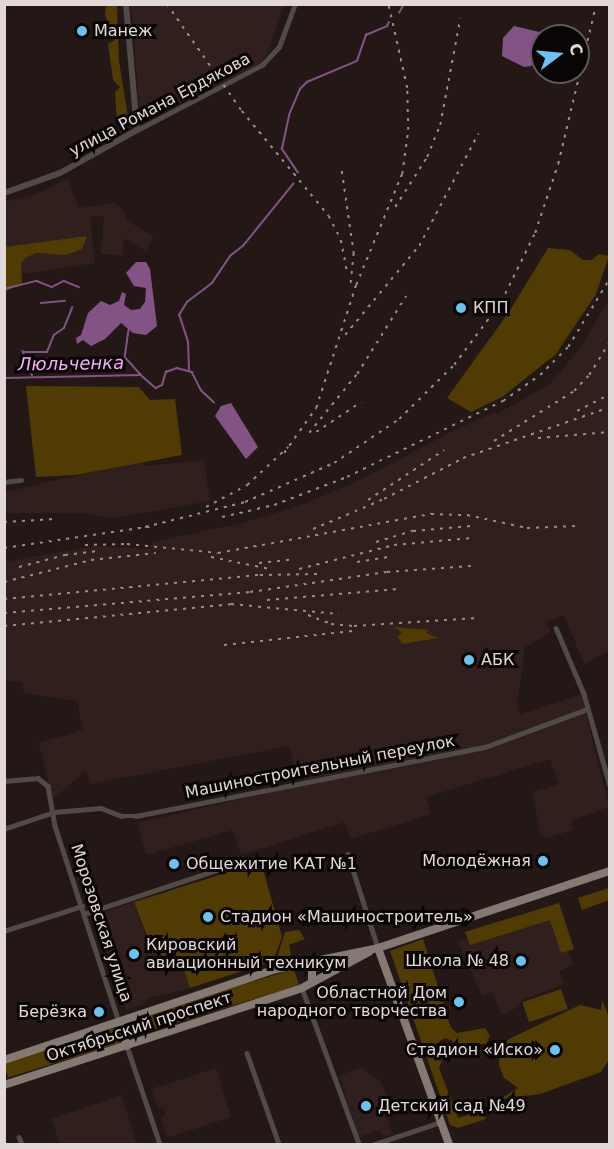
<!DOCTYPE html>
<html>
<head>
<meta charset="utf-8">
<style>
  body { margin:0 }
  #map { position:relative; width:614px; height:1149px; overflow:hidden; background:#241816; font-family:"DejaVu Sans",sans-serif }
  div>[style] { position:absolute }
  .built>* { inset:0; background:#311f1d }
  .green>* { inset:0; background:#503c02; transform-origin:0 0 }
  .water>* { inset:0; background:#845386 }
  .stream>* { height:1.5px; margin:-0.75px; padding:0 0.75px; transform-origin:0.75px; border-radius:0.75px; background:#845386 }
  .minor>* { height:4.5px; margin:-2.25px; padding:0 2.25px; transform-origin:2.25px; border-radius:2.25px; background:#504b47 }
  .tertiary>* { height:6px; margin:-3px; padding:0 3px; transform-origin:3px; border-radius:3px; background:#504b47 }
  .primary>* { height:8px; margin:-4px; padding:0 4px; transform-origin:4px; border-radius:4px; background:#857a73 }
  .rail>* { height:1.5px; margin-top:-0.75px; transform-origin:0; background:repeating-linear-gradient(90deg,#978d8b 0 3px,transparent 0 9px) }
  .dots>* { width:16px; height:16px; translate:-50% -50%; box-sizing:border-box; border:3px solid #090505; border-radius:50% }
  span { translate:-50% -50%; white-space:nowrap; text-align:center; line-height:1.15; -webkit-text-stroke:6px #090505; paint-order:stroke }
  .poi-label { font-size:16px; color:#e1d8d7 }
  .left { translate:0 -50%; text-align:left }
  .right { translate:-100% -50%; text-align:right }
  .street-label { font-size:16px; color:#e1d8d7 }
  .water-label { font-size:18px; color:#f5adf8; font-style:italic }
  .frame { position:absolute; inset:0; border:6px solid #e1d8d7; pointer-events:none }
  .north { position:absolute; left:530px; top:24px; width:60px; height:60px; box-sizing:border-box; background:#090505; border:2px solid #5f5959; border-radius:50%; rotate:74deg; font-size:16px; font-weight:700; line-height:24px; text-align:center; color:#e1d8d7 }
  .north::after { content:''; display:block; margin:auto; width:21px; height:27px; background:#6bc3f2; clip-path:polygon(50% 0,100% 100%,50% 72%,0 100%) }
</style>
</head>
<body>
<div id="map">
  <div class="built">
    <div style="clip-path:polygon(131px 5px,283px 5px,269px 51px,260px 64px,144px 121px,140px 116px)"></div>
    <div style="clip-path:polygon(68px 178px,78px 208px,115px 203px,125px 212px,125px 219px,153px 237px,146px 251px,124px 238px,122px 255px,101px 254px,104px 216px,90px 216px,95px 263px,5px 277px,5px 202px,37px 194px)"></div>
    <div style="clip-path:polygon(609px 299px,609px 651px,584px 664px,564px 615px,546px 622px,551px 632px,525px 647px,517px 705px,520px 714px,581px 695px,609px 807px,571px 820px,573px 830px,546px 838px,540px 834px,533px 792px,559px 784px,550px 759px,426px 797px,431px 814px,351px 839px,345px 822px,241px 855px,233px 830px,146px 855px,137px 823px,299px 786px,304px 780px,301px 768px,295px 769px,289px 746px,90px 784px,87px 772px,84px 772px,53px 799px,39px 743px,83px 730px,77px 701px,24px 693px,22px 682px,5px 680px,5px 562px,94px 546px,150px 549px,152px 542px,239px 524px,304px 504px,362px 479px,455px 430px,495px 412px,497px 414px,551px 383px,580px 348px)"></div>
    <div style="clip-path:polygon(204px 460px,210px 501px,113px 518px,80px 513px,5px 513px,4px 492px,144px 461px,144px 466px)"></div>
    <div style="clip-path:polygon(134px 902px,144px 932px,164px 957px,182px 964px,190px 988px,148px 998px,146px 1003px,126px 1010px,94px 915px)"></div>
    <div style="clip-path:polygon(554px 910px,573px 965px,559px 971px,564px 984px,522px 1000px,513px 1010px,501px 1015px,493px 992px,482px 996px,458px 942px)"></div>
    <div style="clip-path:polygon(361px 1067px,381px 1082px,394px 1113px,387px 1117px,392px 1134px,383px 1137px,380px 1130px,359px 1137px,339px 1076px)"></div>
    <div style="clip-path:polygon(216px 1068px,231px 1117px,167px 1138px,160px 1117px,166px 1115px,163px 1107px,158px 1109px,151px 1089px)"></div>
    <div style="clip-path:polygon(121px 1095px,137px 1144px,60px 1144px,51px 1119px)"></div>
  </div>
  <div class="green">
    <div style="clip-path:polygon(106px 5px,117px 5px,119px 61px,129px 124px,117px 122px,115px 92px,120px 87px,113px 80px,108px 44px,115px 40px,105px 15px)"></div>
    <div style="clip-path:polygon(87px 236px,82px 249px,67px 255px,36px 253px,25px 258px,21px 264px,22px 283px,5px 292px,5px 247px)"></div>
    <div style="clip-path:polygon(548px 248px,570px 250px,583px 260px,592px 260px,599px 254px,609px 256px,596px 294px,556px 354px,502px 397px,471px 412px,447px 398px,509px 312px)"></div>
    <div style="clip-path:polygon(26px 386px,139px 387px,150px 400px,175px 399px,182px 455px,76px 475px,36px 477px)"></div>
    <div style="clip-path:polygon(393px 627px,429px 630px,426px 633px,438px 638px,402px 644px,398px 637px,402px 632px)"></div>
    <div style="clip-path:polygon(261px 862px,282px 937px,273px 961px,190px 988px,182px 964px,164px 957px,149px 941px,134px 902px)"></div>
    <div style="clip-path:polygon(609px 888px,609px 900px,582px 910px,578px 898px)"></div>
    <div style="clip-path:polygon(559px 903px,574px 949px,561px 953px,550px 920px,470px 945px,465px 932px)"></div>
    <div style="clip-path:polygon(299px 930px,305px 939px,289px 945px,291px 955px,276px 961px,285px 932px)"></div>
    <div style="clip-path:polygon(423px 939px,451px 1028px,457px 1033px,485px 1028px,490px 1036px,486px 1044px,458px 1044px,446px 1038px,439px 1041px,444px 1056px,439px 1068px,458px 1118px,482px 1111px,486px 1119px,458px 1128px,450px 1125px,390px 951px)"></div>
    <div style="left:294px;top:969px;width:17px;height:171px;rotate:73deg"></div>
    <div style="left:561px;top:989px;width:21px;height:41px;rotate:71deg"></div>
    <div style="clip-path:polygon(602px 1000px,609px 1017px,610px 1058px,601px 1072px,540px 1094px,500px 1099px,518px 1088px,504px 1078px,499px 1065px,500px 1052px,507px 1040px,580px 1005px,601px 1010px)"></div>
    <div style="left:115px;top:1027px;width:17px;height:117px;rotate:73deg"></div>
  </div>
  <div class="water">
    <div style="clip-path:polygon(514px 26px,544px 33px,542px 54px,531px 66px,524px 67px,502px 56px,503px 38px)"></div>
    <div style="clip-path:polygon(136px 262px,146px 262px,150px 269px,157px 326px,146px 335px,133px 333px,121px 323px,105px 339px,91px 346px,83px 340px,77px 344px,76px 338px,81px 335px,88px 313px,101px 301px,110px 305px,119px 301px,122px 292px,126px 294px,124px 305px,131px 310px,140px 309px,145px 302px,146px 288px,134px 286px,126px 273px)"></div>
    <div style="clip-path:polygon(231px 403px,258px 447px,246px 459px,215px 416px,221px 406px)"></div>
  </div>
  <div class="stream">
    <div style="left:399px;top:13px;width:10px;rotate:-61deg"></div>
    <div style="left:298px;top:173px;width:29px;rotate:-124deg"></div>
    <div style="left:282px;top:149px;width:35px;rotate:-78deg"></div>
    <div style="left:289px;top:115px;width:28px;rotate:-67deg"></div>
    <div style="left:300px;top:89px;width:10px;rotate:-45deg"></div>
    <div style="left:307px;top:82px;width:54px;rotate:-22.8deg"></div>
    <div style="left:357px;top:61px;width:28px;rotate:-71deg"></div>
    <div style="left:366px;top:35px;width:23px;rotate:-23deg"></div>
    <div style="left:387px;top:26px;width:4px;rotate:-63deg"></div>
    <div style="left:4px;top:289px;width:34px;rotate:-14deg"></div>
    <div style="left:37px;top:281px;width:16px;rotate:22deg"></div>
    <div style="left:52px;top:287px;width:13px;rotate:-27deg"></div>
    <div style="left:64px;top:281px;width:16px;rotate:22deg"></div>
    <div style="left:41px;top:303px;width:24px;rotate:-5deg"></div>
    <div style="left:129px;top:330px;width:27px;rotate:98deg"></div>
    <div style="left:125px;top:357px;width:24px;rotate:48deg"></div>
    <div style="left:189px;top:370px;width:28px;rotate:-92deg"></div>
    <div style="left:188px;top:342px;width:28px;rotate:-108deg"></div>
    <div style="left:179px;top:315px;width:15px;rotate:-58deg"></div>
    <div style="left:187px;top:302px;width:31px;rotate:-37deg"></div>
    <div style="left:212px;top:283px;width:32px;rotate:-56deg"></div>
    <div style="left:230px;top:256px;width:16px;rotate:-38deg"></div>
    <div style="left:243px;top:246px;width:80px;rotate:-51.1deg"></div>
    <div style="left:32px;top:376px;width:26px;rotate:-111deg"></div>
    <div style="left:23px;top:352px;width:24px"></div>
    <div style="left:47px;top:352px;width:18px;rotate:-68deg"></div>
    <div style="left:54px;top:335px;width:12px;rotate:-35deg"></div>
    <div style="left:64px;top:328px;width:22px;rotate:-68deg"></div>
    <div style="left:4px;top:378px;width:137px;rotate:-1.3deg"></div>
    <div style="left:141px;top:375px;width:20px;rotate:41deg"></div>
    <div style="left:156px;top:388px;width:7px;rotate:-27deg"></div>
    <div style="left:162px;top:385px;width:14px;rotate:-73deg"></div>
    <div style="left:166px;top:372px;width:12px;rotate:-20deg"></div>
    <div style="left:177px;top:368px;width:16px;rotate:15deg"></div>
    <div style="left:192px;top:372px;width:20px;rotate:63deg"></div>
    <div style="left:201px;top:390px;width:18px;rotate:43deg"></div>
  </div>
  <div class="minor">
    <div style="left:137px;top:130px;width:141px;rotate:-27.5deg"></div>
    <div style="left:262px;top:65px;width:25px;rotate:-47deg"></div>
    <div style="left:279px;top:47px;width:46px;rotate:-69.6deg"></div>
    <div style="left:4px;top:482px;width:17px;rotate:-7deg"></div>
    <div style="left:556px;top:628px;width:72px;rotate:67deg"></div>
    <div style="left:584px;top:694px;width:96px;rotate:74.2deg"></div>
    <div style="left:4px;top:781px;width:34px;rotate:-5deg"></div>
    <div style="left:38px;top:778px;width:13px;rotate:39deg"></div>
    <div style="left:48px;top:786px;width:41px;rotate:80.1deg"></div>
    <div style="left:55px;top:826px;width:206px;rotate:71.9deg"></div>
    <div style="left:4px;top:829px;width:53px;rotate:-18.8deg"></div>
    <div style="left:54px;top:812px;width:47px;rotate:-4.9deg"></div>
    <div style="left:101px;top:808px;width:22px;rotate:21deg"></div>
    <div style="left:122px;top:816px;width:14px"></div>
    <div style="left:136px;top:816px;width:356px;rotate:-11.2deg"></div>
    <div style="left:485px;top:747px;width:109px;rotate:-20.4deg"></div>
    <div style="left:348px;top:854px;width:99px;rotate:72.3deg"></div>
    <div style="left:84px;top:914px;width:161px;rotate:-18.4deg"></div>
    <div style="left:4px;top:931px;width:82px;rotate:-17.8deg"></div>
    <div style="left:302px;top:988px;width:166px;rotate:69.9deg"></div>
    <div style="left:127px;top:1046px;width:103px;rotate:71.4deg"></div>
    <div style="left:247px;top:1053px;width:96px;rotate:70.6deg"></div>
    <div style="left:19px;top:1137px;width:8px;rotate:67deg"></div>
    <div style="left:375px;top:1144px;width:70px;rotate:-18.4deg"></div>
  </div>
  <div class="tertiary">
    <div style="left:4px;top:193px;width:59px;rotate:-19.7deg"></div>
    <div style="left:60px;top:173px;width:88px;rotate:-29.2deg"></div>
    <div style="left:137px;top:130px;width:126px;rotate:-95deg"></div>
  </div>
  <div class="primary">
    <div style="left:378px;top:948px;width:208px;rotate:70.1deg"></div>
    <div style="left:305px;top:962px;width:11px;rotate:49deg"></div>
    <div style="left:312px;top:970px;width:12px;rotate:90deg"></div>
    <div style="left:119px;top:1022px;width:25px;rotate:72deg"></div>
    <div style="left:4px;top:1060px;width:287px;rotate:-18.5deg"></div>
    <div style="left:276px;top:969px;width:104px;rotate:-11.6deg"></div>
    <div style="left:378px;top:948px;width:244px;rotate:-18.4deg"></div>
    <div style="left:4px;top:1085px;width:313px;rotate:-18deg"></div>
    <div style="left:302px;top:988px;width:76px;rotate:-28.2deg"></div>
  </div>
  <div class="rail">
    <div style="left:167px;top:4px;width:131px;rotate:55deg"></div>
    <div style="left:242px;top:111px;width:136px;rotate:50.4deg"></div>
    <div style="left:329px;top:216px;width:27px;rotate:63deg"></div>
    <div style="left:341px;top:240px;width:32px;rotate:79deg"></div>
    <div style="left:342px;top:171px;width:83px;rotate:81.7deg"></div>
    <div style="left:354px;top:253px;width:31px;rotate:96deg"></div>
    <div style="left:395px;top:207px;width:59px;rotate:-57.4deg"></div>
    <div style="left:427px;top:157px;width:35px;rotate:-68deg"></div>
    <div style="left:440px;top:125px;width:108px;rotate:-79.3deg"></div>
    <div style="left:345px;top:335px;width:116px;rotate:-50.3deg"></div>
    <div style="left:419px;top:246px;width:127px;rotate:-62.2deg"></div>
    <div style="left:577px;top:411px;width:37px;rotate:-27deg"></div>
    <div style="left:316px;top:432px;width:54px;rotate:-33.7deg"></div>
    <div style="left:309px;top:433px;width:76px;rotate:-50.9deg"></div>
    <div style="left:357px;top:374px;width:92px;rotate:-57.9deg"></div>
    <div style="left:538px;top:438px;width:72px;rotate:-4.8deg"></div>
    <div style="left:494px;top:441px;width:94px;rotate:-32deg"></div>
    <div style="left:574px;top:391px;width:22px;rotate:-47deg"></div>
    <div style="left:589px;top:375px;width:40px;rotate:-58deg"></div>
    <div style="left:284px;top:453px;width:55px;rotate:-54.6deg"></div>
    <div style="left:316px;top:408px;width:129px;rotate:-72deg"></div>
    <div style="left:356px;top:285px;width:120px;rotate:-67.5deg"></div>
    <div style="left:402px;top:174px;width:44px;rotate:-82.2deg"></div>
    <div style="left:408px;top:130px;width:42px;rotate:-91.4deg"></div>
    <div style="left:407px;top:88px;width:86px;rotate:-102.7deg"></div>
    <div style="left:368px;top:500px;width:91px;rotate:-33.3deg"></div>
    <div style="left:206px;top:507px;width:47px;rotate:-28.2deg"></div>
    <div style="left:247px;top:485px;width:56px;rotate:-42.8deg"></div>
    <div style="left:222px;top:517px;width:53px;rotate:-13deg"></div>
    <div style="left:274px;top:505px;width:78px;rotate:-21deg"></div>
    <div style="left:347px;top:477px;width:174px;rotate:-26deg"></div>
    <div style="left:503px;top:401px;width:45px;rotate:-35.1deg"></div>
    <div style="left:540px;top:375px;width:40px;rotate:-45deg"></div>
    <div style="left:568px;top:347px;width:81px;rotate:-58.7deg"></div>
    <div style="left:4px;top:522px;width:51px;rotate:-3.4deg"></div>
    <div style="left:145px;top:527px;width:103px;rotate:-14deg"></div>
    <div style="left:245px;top:502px;width:97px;rotate:-23.7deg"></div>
    <div style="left:334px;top:463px;width:78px;rotate:-34.1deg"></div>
    <div style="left:399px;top:419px;width:77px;rotate:-44.5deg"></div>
    <div style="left:454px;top:365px;width:79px;rotate:-53.3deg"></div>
    <div style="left:501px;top:302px;width:77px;rotate:-63.8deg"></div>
    <div style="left:535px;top:233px;width:73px;rotate:-71.6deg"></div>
    <div style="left:558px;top:164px;width:164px;rotate:-76.6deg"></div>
    <div style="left:313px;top:529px;width:77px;rotate:-22.9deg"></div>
    <div style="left:384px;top:499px;width:89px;rotate:-27.4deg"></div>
    <div style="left:463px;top:458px;width:156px;rotate:-19.1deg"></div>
    <div style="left:376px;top:542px;width:39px;rotate:-17deg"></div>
    <div style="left:413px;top:531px;width:58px;rotate:-4.9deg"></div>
    <div style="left:85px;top:545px;width:42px;rotate:-1.4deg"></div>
    <div style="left:127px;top:544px;width:91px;rotate:5.6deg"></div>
    <div style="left:218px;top:553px;width:217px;rotate:-10.4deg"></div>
    <div style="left:431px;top:514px;width:36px;rotate:2deg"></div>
    <div style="left:467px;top:515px;width:61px;rotate:12.2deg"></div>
    <div style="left:527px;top:528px;width:50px;rotate:-2.3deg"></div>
    <div style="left:4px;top:548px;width:151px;rotate:-8.4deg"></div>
    <div style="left:211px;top:557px;width:60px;rotate:11.5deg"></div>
    <div style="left:357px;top:562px;width:33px;rotate:-9deg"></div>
    <div style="left:259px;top:563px;width:31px;rotate:-6deg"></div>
    <div style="left:19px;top:567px;width:48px;rotate:-14.6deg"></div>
    <div style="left:65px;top:555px;width:33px;rotate:-7deg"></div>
    <div style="left:299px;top:569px;width:98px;rotate:-14.2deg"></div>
    <div style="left:394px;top:545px;width:78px;rotate:-5.1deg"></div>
    <div style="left:4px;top:582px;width:90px;rotate:-14.2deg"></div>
    <div style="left:91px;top:560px;width:65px;rotate:-6.1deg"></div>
    <div style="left:4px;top:599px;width:257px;rotate:-5.4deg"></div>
    <div style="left:260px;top:575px;width:59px;rotate:-1deg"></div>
    <div style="left:267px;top:600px;width:132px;rotate:-4.8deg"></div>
    <div style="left:4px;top:613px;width:247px;rotate:-4.9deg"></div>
    <div style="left:250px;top:592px;width:138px;rotate:-8.3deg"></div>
    <div style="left:387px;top:572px;width:84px;rotate:-4.1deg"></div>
    <div style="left:308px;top:615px;width:25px;rotate:21deg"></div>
    <div style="left:331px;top:624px;width:23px;rotate:5deg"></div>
    <div style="left:354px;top:626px;width:123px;rotate:-3.7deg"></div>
    <div style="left:4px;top:626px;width:228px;rotate:-5.5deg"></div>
    <div style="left:231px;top:604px;width:108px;rotate:5.3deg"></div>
    <div style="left:224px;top:645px;width:129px;rotate:-6.2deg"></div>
  </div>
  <div class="dots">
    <div style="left:82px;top:31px;background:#6bc3f2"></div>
    <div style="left:461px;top:308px;background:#6bc3f2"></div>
    <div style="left:469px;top:660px;background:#6bc3f2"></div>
    <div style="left:543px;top:861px;background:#6bc3f2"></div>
    <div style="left:174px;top:864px;background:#6bc3f2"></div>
    <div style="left:208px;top:917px;background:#6bc3f2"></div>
    <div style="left:134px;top:954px;background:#6bc3f2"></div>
    <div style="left:521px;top:961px;background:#6bc3f2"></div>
    <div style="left:459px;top:1002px;background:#6bc3f2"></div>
    <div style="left:99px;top:1012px;background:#6bc3f2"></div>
    <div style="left:555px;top:1050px;background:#6bc3f2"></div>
    <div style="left:366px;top:1106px;background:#6bc3f2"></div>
  </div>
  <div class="poi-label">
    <span class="left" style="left:94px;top:31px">Манеж</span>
    <span class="left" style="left:473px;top:308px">КПП</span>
    <span class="left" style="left:481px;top:660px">АБК</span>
    <span class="right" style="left:531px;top:861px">Молодёжная</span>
    <span class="left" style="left:186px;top:864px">Общежитие КАТ №1</span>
    <span class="left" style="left:220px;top:917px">Стадион «Машиностроитель»</span>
    <span class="left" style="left:146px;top:954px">Кировский<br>авиационный техникум</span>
    <span class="right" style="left:509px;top:961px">Школа № 48</span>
    <span class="right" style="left:447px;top:1002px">Областной Дом<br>народного творчества</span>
    <span class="right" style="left:87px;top:1012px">Берёзка</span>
    <span class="right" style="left:543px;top:1050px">Стадион «Иско»</span>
    <span class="left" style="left:378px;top:1106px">Детский сад №49</span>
  </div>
  <div class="street-label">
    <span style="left:160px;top:105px;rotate:-28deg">улица Романа Ердякова</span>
    <span style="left:320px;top:767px;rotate:-11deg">Машиностроительный переулок</span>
    <span style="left:101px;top:923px;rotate:72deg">Морозовская улица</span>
    <span style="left:139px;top:1027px;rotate:-18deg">Октябрьский проспект</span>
  </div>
  <div class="water-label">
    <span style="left:71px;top:364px;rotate:-1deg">Люльченка</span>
  </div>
  <div class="frame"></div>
  <div class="north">С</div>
</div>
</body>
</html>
